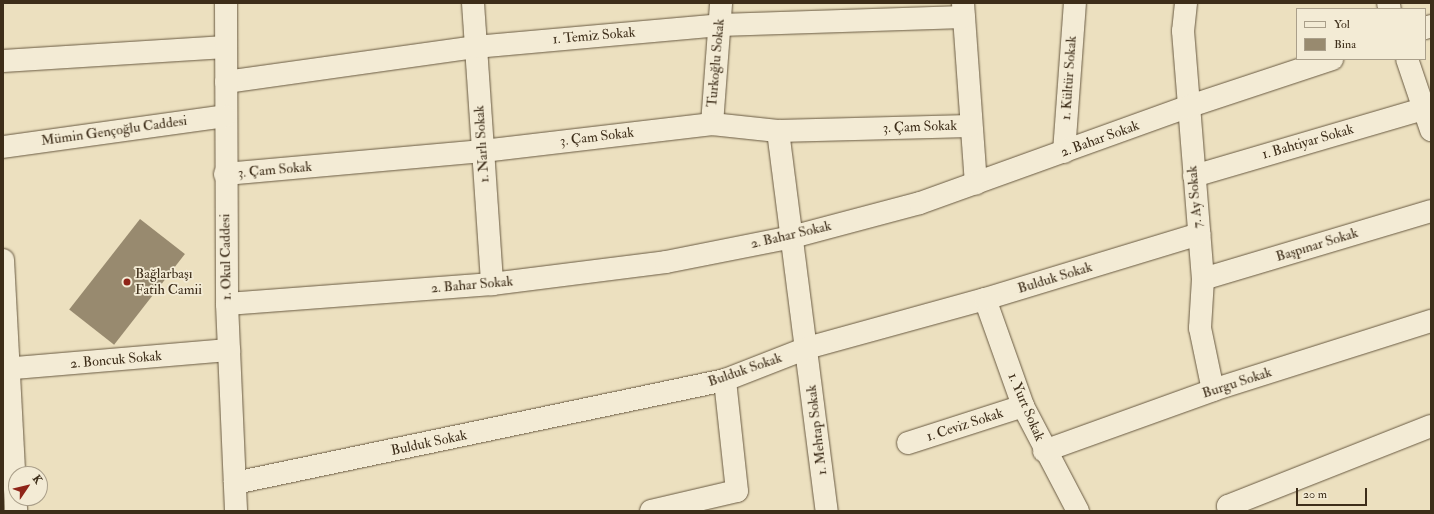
<!DOCTYPE html>
<meta charset="utf-8">
<style>
body{margin:0}
#map{position:relative;width:1434px;height:514px;overflow:hidden;background:#ece0bf;font-family:"IM FELL Double Pica",serif}
div>[style]{position:absolute}
.building>*{inset:0;background:#988a6f;transform-origin:0 0}
.roads{filter:drop-shadow(0 0 1px #695a42) drop-shadow(0 0 1px #695a42)}
.street>*{height:22px;margin:-11px;padding:0 11px;transform-origin:11px;border-radius:11px;background:#f3ebd5}
.secondary>*{height:22px;margin:-11px;padding:0 11px;transform-origin:11px;border-radius:11px;background:#f3ebd5}
.dots>*{width:11px;height:11px;translate:-50% -50%;box-sizing:border-box;border:2px solid #f3ebd5;border-radius:50%}
span{translate:-50% -50%;white-space:nowrap;text-align:center;line-height:1.15;-webkit-text-stroke:3.5px #f3ebd5;paint-order:stroke}
.street-label{font-size:14px;color:#3d2d19}
.poi-label{font-size:14px;color:#3d2d19}
.left{translate:0 -50%;text-align:left}
.frame{position:absolute;inset:0;border:4px solid #3d2d19;pointer-events:none}
.legend{position:absolute;left:1296px;top:8px;width:130px;height:52px;box-sizing:border-box;background:#f3ebd5;border:1px solid #aa9f8a;margin:0;padding:5px 7px;list-style:none;font-size:12px;color:#3d2d19}
.legend li{display:flex;align-items:center;gap:8px;height:20px}
.legend b{width:20px;border:1px solid #aa9f8a}
.north{position:absolute;left:8px;top:466px;width:40px;height:40px;box-sizing:border-box;background:#f3ebd5;border:1px solid #aa9f8a;border-radius:50%;rotate:55deg;font-size:11px;font-weight:700;line-height:16px;text-align:center;color:#3d2d19}
.north::after{content:'';display:block;margin:auto;width:14px;height:18px;background:#8f2418;clip-path:polygon(50% 0,100% 100%,50% 72%,0 100%)}
.scale{position:absolute;left:1296px;top:488px;width:71px;height:18px;box-sizing:border-box;border:2px solid #3d2d19;border-top:0;padding-left:5px;font-size:12px;line-height:14px;white-space:nowrap;color:#3d2d19;-webkit-text-stroke:3px #f3ebd5;paint-order:stroke}
</style>
<div id="map">
<div class="building">
<i style="left:140px;top:219px;width:57px;height:115px;rotate:38deg"></i>
</div>
<div class="roads">
<div class="street">
<i style="left:473px;top:3px;width:282px;rotate:86.1deg"></i>
<i style="left:963px;top:3px;width:181px;rotate:85.9deg"></i>
<i style="left:1186px;top:3px;width:28px;rotate:96deg"></i>
<i style="left:1183px;top:31px;width:249px;rotate:85.4deg"></i>
<i style="left:1203px;top:279px;width:49px;rotate:93.5deg"></i>
<i style="left:1200px;top:328px;width:63px;rotate:78.2deg"></i>
<i style="left:1388px;top:3px;width:6px;rotate:72deg"></i>
<i style="left:1425px;top:28px;width:6px;rotate:-18deg"></i>
<i style="left:1407px;top:59px;width:75px;rotate:71.3deg"></i>
<i style="left:3px;top:61px;width:223px;rotate:-3.6deg"></i>
<i style="left:226px;top:82px;width:251px;rotate:-8deg"></i>
<i style="left:475px;top:47px;width:246px;rotate:-5.1deg"></i>
<i style="left:720px;top:25px;width:244px;rotate:-1.9deg"></i>
<i style="left:712px;top:124px;width:121px;rotate:-85.7deg"></i>
<i style="left:778px;top:131px;width:383px;rotate:82.7deg"></i>
<i style="left:1064px;top:152px;width:149px;rotate:-85.8deg"></i>
<i style="left:225px;top:174px;width:259px;rotate:-5.1deg"></i>
<i style="left:483px;top:151px;width:231px;rotate:-6.7deg"></i>
<i style="left:712px;top:124px;width:66px;rotate:6.1deg"></i>
<i style="left:778px;top:131px;width:192px;rotate:-1.5deg"></i>
<i style="left:1194px;top:176px;width:239px;rotate:-16.3deg"></i>
<i style="left:3px;top:260px;width:251px;rotate:87deg"></i>
<i style="left:1203px;top:279px;width:238px;rotate:-16.6deg"></i>
<i style="left:985px;top:299px;width:114px;rotate:70.4deg"></i>
<i style="left:1023px;top:406px;width:119px;rotate:62.4deg"></i>
<i style="left:227px;top:304px;width:266px;rotate:-4.3deg"></i>
<i style="left:492px;top:284px;width:175px;rotate:-7.2deg"></i>
<i style="left:666px;top:262px;width:128px;rotate:-11.2deg"></i>
<i style="left:792px;top:237px;width:132px;rotate:-14.9deg"></i>
<i style="left:920px;top:203px;width:284px;rotate:-19.8deg"></i>
<i style="left:1187px;top:107px;width:153px;rotate:-18.3deg"></i>
<i style="left:3px;top:369px;width:227px;rotate:-4.8deg"></i>
<i style="left:908px;top:443px;width:121px;rotate:-17.8deg"></i>
<i style="left:1044px;top:451px;width:180px;rotate:-19.8deg"></i>
<i style="left:1213px;top:390px;width:229px;rotate:-17.6deg"></i>
<i style="left:235px;top:483px;width:501px;rotate:-11.87deg"></i>
<i style="left:725px;top:380px;width:88px;rotate:-21.3deg"></i>
<i style="left:807px;top:348px;width:185px;rotate:-15.4deg"></i>
<i style="left:985px;top:299px;width:224px;rotate:-16.9deg"></i>
<i style="left:651px;top:511px;width:88px;rotate:-13.1deg"></i>
<i style="left:737px;top:491px;width:112px;rotate:-96.2deg"></i>
<i style="left:1229px;top:511px;width:5px;rotate:-101deg"></i>
<i style="left:1228px;top:506px;width:218px;rotate:-21.5deg"></i>
</div>
<div class="secondary">
<i style="left:226px;top:3px;width:301px;rotate:89.8deg"></i>
<i style="left:227px;top:304px;width:207px;rotate:87.5deg"></i>
<i style="left:3px;top:147px;width:224px;rotate:-7.9deg"></i>
</div>
</div>
<div class="dots">
<i style="left:127px;top:282px;background:#8f2418"></i>
</div>
<div class="street-label">
<span style="left:594px;top:36px;rotate:-5deg">1. Temiz Sokak</span>
<span style="left:716px;top:63px;rotate:-85deg">Turkoğlu Sokak</span>
<span style="left:1069px;top:78px;rotate:-86deg">1. Kültür Sokak</span>
<span style="left:920px;top:127px;rotate:-2deg">3. Çam Sokak</span>
<span style="left:114px;top:131px;rotate:-8deg">Mümin Gençoğlu Caddesi</span>
<span style="left:597px;top:137px;rotate:-7deg">3. Çam Sokak</span>
<span style="left:1100px;top:139px;rotate:-20deg">2. Bahar Sokak</span>
<span style="left:1308px;top:142px;rotate:-16deg">1. Bahtiyar Sokak</span>
<span style="left:482px;top:144px;rotate:-94deg">1. Narlı Sokak</span>
<span style="left:275px;top:170px;rotate:-5deg">3. Çam Sokak</span>
<span style="left:1195px;top:197px;rotate:-95deg">7. Ay Sokak</span>
<span style="left:791px;top:235px;rotate:-13deg">2. Bahar Sokak</span>
<span style="left:1317px;top:245px;rotate:-17deg">Başpınar Sokak</span>
<span style="left:226px;top:257px;rotate:-91deg">1. Okul Caddesi</span>
<span style="left:1055px;top:278px;rotate:-17deg">Bulduk Sokak</span>
<span style="left:472px;top:285px;rotate:-5deg">2. Bahar Sokak</span>
<span style="left:116px;top:360px;rotate:-5deg">2. Boncuk Sokak</span>
<span style="left:745px;top:370px;rotate:-19deg">Bulduk Sokak</span>
<span style="left:1237px;top:383px;rotate:-18deg">Burgu Sokak</span>
<span style="left:1026px;top:407px;rotate:67deg">1. Yurt Sokak</span>
<span style="left:965px;top:425px;rotate:-18deg">1. Ceviz Sokak</span>
<span style="left:817px;top:430px;rotate:-97deg">1. Mehtap Sokak</span>
<span style="left:429px;top:443px;rotate:-12deg">Bulduk Sokak</span>
</div>
<div class="poi-label">
<span class="left" style="left:135px;top:282px">Bağlarbaşı<br>Fatih Camii</span>
</div>
<div class="frame"></div>
<ul class="legend">
<li><b style="height:5px;background:#f3ebd5"></b>Yol</li>
<li><b style="height:11px;background:#988a6f"></b>Bina</li>
</ul>
<div class="north">K</div>
<div class="scale">20 m</div>
</div>
